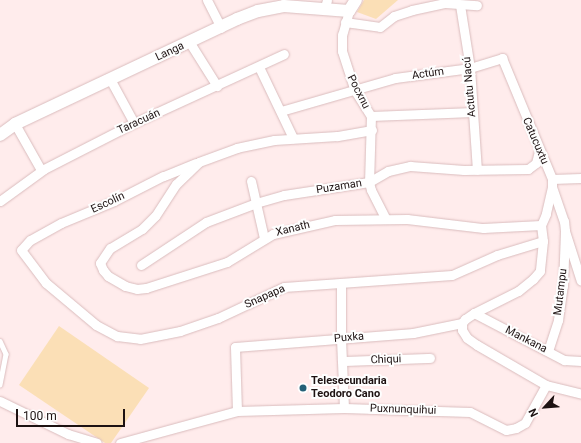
<!DOCTYPE html>
<meta charset="utf-8">
<style>
body{margin:0}
#map{position:relative;width:581px;height:443px;overflow:hidden;background:#ffecec;font-family:Roboto,sans-serif}
div>[style]{position:absolute}
.green>*{inset:0;background:#fbdfb6}
.roads{filter:drop-shadow(0 0 1px #dabcbd) drop-shadow(0 0 1px #dabcbd)}
.lane>*{height:4.5px;margin:-2.25px;padding:0 2.25px;transform-origin:2.25px;border-radius:2.25px;background:#fff}
.street>*{height:9px;margin:-4.5px;padding:0 4.5px;transform-origin:4.5px;border-radius:4.5px;background:#fff}
.secondary>*{height:12px;margin:-6px;padding:0 6px;transform-origin:6px;border-radius:6px;background:#fff}
.dots>*{width:11px;height:11px;translate:-50% -50%;box-sizing:border-box;border:2px solid #fefefe;border-radius:50%}
span{translate:-50% -50%;white-space:nowrap;text-align:center;line-height:1.15;-webkit-text-stroke:4px #fefefe;paint-order:stroke}
.street-label{font-size:11px;color:#1d1212}
.poi-label{font-size:11px;color:#1d1212;font-weight:700}
.left{translate:0 -50%;text-align:left}
.north{position:absolute;left:525px;top:387px;width:40px;height:40px;-webkit-text-stroke:3px #fefefe;paint-order:stroke;rotate:244deg;font-size:11px;font-weight:700;line-height:16px;text-align:center;color:#1d1212}
.north::after{content:'';display:block;margin:auto;width:14px;height:18px;background:#1d1212;clip-path:polygon(50% 0,100% 100%,50% 72%,0 100%)}
.scale{position:absolute;left:16px;top:409px;width:109px;height:18px;box-sizing:border-box;border:2px solid #1d1212;border-top:0;padding-left:5px;font-size:12px;line-height:14px;white-space:nowrap;color:#1d1212;-webkit-text-stroke:3px #fefefe;paint-order:stroke}
</style>
<div id="map">
<div class="green">
<i style="clip-path:polygon(364px 0,398px 0,376px 19px,357px 12px)"></i>
<i style="clip-path:polygon(59px 326px,149px 388px,111px 443px,105px 443px,19px 385px)"></i>
</div>
<div class="roads">
<div class="lane">
<i style="left:0;top:341px;width:14px;rotate:65deg"></i>
<i style="left:6px;top:354px;width:31px;rotate:101deg"></i>
</div>
<div class="street">
<i style="left:207px;top:0;width:31px;rotate:63deg"></i>
<i style="left:460px;top:5px;width:64px;rotate:81deg"></i>
<i style="left:470px;top:68px;width:102px;rotate:86.1deg"></i>
<i style="left:324px;top:10px;width:10px;rotate:-73deg"></i>
<i style="left:349px;top:11px;width:25px;rotate:106deg"></i>
<i style="left:342px;top:35px;width:16px;rotate:90deg"></i>
<i style="left:342px;top:51px;width:40px;rotate:72deg"></i>
<i style="left:354px;top:89px;width:32px;rotate:58deg"></i>
<i style="left:371px;top:116px;width:66px;rotate:91.7deg"></i>
<i style="left:369px;top:182px;width:8px;rotate:76deg"></i>
<i style="left:371px;top:190px;width:31px;rotate:63deg"></i>
<i style="left:345px;top:22px;width:35px;rotate:8deg"></i>
<i style="left:380px;top:27px;width:18px;rotate:-38deg"></i>
<i style="left:394px;top:16px;width:19px;rotate:-18deg"></i>
<i style="left:412px;top:10px;width:34px;rotate:-12deg"></i>
<i style="left:445px;top:3px;width:32px;rotate:4deg"></i>
<i style="left:190px;top:43px;width:51px;rotate:57.9deg"></i>
<i style="left:259px;top:67px;width:79px;rotate:64.4deg"></i>
<i style="left:110px;top:79px;width:50px;rotate:61.4deg"></i>
<i style="left:281px;top:111px;width:119px;rotate:-16.1deg"></i>
<i style="left:395px;top:78px;width:76px;rotate:-7.6deg"></i>
<i style="left:470px;top:68px;width:34px;rotate:-17deg"></i>
<i style="left:502px;top:58px;width:131px;rotate:67.5deg"></i>
<i style="left:552px;top:179px;width:8px;rotate:90deg"></i>
<i style="left:552px;top:187px;width:28px;rotate:103deg"></i>
<i style="left:546px;top:214px;width:12px;rotate:114deg"></i>
<i style="left:371px;top:116px;width:102px;rotate:-2.2deg"></i>
<i style="left:15px;top:124px;width:53px;rotate:60.5deg"></i>
<i style="left:372px;top:130px;width:36px;rotate:170deg"></i>
<i style="left:337px;top:136px;width:63px;rotate:176.4deg"></i>
<i style="left:274px;top:140px;width:38px;rotate:168deg"></i>
<i style="left:237px;top:148px;width:40px;rotate:159.8deg"></i>
<i style="left:199px;top:162px;width:32px;rotate:136deg"></i>
<i style="left:176px;top:184px;width:38px;rotate:123deg"></i>
<i style="left:155px;top:216px;width:18px;rotate:135deg"></i>
<i style="left:142px;top:229px;width:37px;rotate:149deg"></i>
<i style="left:110px;top:248px;width:18px;rotate:124deg"></i>
<i style="left:100px;top:263px;width:8px;rotate:67deg"></i>
<i style="left:103px;top:270px;width:8px;rotate:50deg"></i>
<i style="left:108px;top:276px;width:20px;rotate:30deg"></i>
<i style="left:125px;top:286px;width:12px;rotate:14deg"></i>
<i style="left:137px;top:289px;width:9px;rotate:-6deg"></i>
<i style="left:146px;top:288px;width:85px;rotate:-17.8deg"></i>
<i style="left:227px;top:262px;width:54px;rotate:-31.3deg"></i>
<i style="left:273px;top:234px;width:64px;rotate:-12.7deg"></i>
<i style="left:335px;top:220px;width:72px;rotate:-0.8deg"></i>
<i style="left:407px;top:219px;width:77px;rotate:6.8deg"></i>
<i style="left:483px;top:228px;width:58px;rotate:-3deg"></i>
<i style="left:541px;top:225px;width:16px;rotate:83deg"></i>
<i style="left:543px;top:241px;width:30px;rotate:96deg"></i>
<i style="left:540px;top:271px;width:11px;rotate:131deg"></i>
<i style="left:533px;top:279px;width:19px;rotate:141deg"></i>
<i style="left:518px;top:291px;width:49px;rotate:153.4deg"></i>
<i style="left:474px;top:313px;width:11px;rotate:146deg"></i>
<i style="left:465px;top:319px;width:5px;rotate:127deg"></i>
<i style="left:462px;top:323px;width:7px;rotate:90deg"></i>
<i style="left:462px;top:330px;width:9px;rotate:58deg"></i>
<i style="left:467px;top:338px;width:12px;rotate:35deg"></i>
<i style="left:477px;top:345px;width:80px;rotate:30.1deg"></i>
<i style="left:546px;top:385px;width:36px;rotate:14deg"></i>
<i style="left:196px;top:163px;width:35px;rotate:158deg"></i>
<i style="left:163px;top:176px;width:55px;rotate:153deg"></i>
<i style="left:114px;top:201px;width:57px;rotate:157.5deg"></i>
<i style="left:61px;top:223px;width:35px;rotate:151deg"></i>
<i style="left:30px;top:240px;width:13px;rotate:132deg"></i>
<i style="left:21px;top:250px;width:41px;rotate:52.9deg"></i>
<i style="left:46px;top:283px;width:65px;rotate:40deg"></i>
<i style="left:96px;top:325px;width:24px;rotate:28deg"></i>
<i style="left:117px;top:336px;width:23px;rotate:7deg"></i>
<i style="left:140px;top:339px;width:41px;rotate:-11.3deg"></i>
<i style="left:180px;top:331px;width:40px;rotate:-18.9deg"></i>
<i style="left:218px;top:318px;width:73px;rotate:-25.2deg"></i>
<i style="left:284px;top:287px;width:168px;rotate:-4.1deg"></i>
<i style="left:452px;top:275px;width:49px;rotate:-24deg"></i>
<i style="left:497px;top:255px;width:48px;rotate:-16.9deg"></i>
<i style="left:552px;top:179px;width:29px;rotate:-2deg"></i>
<i style="left:251px;top:181px;width:58px;rotate:77.2deg"></i>
<i style="left:552px;top:187px;width:36px;rotate:71deg"></i>
<i style="left:564px;top:221px;width:10px;rotate:84deg"></i>
<i style="left:565px;top:231px;width:52px;rotate:72.3deg"></i>
<i style="left:0;top:201px;width:54px;rotate:-36deg"></i>
<i style="left:44px;top:169px;width:101px;rotate:-27.1deg"></i>
<i style="left:134px;top:123px;width:165px;rotate:-24.7deg"></i>
<i style="left:141px;top:265px;width:78px;rotate:-33.5deg"></i>
<i style="left:206px;top:222px;width:53px;rotate:-20.8deg"></i>
<i style="left:256px;top:203px;width:29px;rotate:-16deg"></i>
<i style="left:284px;top:195px;width:86px;rotate:-8.7deg"></i>
<i style="left:369px;top:182px;width:22px;rotate:-30deg"></i>
<i style="left:388px;top:171px;width:23px;rotate:-13deg"></i>
<i style="left:410px;top:166px;width:54px;rotate:4.2deg"></i>
<i style="left:464px;top:170px;width:64px;rotate:-0.9deg"></i>
<i style="left:528px;top:169px;width:10px;rotate:-37deg"></i>
<i style="left:536px;top:163px;width:12px;rotate:-76deg"></i>
<i style="left:341px;top:283px;width:56px;rotate:90deg"></i>
<i style="left:341px;top:339px;width:69px;rotate:87.5deg"></i>
<i style="left:474px;top:313px;width:102px;rotate:27.6deg"></i>
<i style="left:564px;top:360px;width:17px;rotate:3deg"></i>
<i style="left:548px;top:351px;width:33px;rotate:-72deg"></i>
<i style="left:558px;top:320px;width:34px;rotate:-82deg"></i>
<i style="left:563px;top:286px;width:55px;rotate:-87.9deg"></i>
<i style="left:342px;top:361px;width:88px;rotate:-2deg"></i>
<i style="left:0;top:401px;width:76px;rotate:25.9deg"></i>
<i style="left:68px;top:434px;width:30px;rotate:17deg"></i>
<i style="left:237px;top:411px;width:64px;rotate:-91.8deg"></i>
<i style="left:235px;top:347px;width:179px;rotate:-4.5deg"></i>
<i style="left:413px;top:333px;width:50px;rotate:-11.5deg"></i>
<i style="left:120px;top:443px;width:121px;rotate:-15.3deg"></i>
<i style="left:237px;top:411px;width:107px;rotate:-1.6deg"></i>
<i style="left:344px;top:408px;width:126px;rotate:1.8deg"></i>
<i style="left:470px;top:412px;width:40px;rotate:26.6deg"></i>
<i style="left:506px;top:430px;width:10px;rotate:-11deg"></i>
<i style="left:516px;top:428px;width:10px;rotate:-29deg"></i>
<i style="left:525px;top:423px;width:43px;rotate:-61.1deg"></i>
</div>
<div class="secondary">
<i style="left:0;top:135px;width:19px;rotate:-36deg"></i>
<i style="left:15px;top:124px;width:246px;rotate:-25.3deg"></i>
<i style="left:237px;top:19px;width:22px;rotate:-21deg"></i>
<i style="left:258px;top:11px;width:26px;rotate:-11deg"></i>
<i style="left:284px;top:6px;width:65px;rotate:4.4deg"></i>
<i style="left:349px;top:11px;width:13px;rotate:-58deg"></i>
</div>
</div>
<div class="dots">
<i style="left:303px;top:388px;background:#246077"></i>
</div>
<div class="street-label">
<span style="left:170px;top:52px;rotate:-25deg">Langa</span>
<span style="left:428px;top:74px;rotate:-8deg">Actúm</span>
<span style="left:470px;top:87px;rotate:-95deg">Actutu Nacú</span>
<span style="left:358px;top:92px;rotate:63deg">Pocxnu</span>
<span style="left:139px;top:122px;rotate:-25deg">Taracuán</span>
<span style="left:535px;top:141px;rotate:67deg">Catucuxtu</span>
<span style="left:339px;top:187px;rotate:-9deg">Puzaman</span>
<span style="left:108px;top:203px;rotate:-25deg">Escolín</span>
<span style="left:293px;top:229px;rotate:-14deg">Xanath</span>
<span style="left:561px;top:292px;rotate:-83deg">Mutampu</span>
<span style="left:265px;top:297px;rotate:-24deg">Snapapa</span>
<span style="left:349px;top:338px;rotate:-5deg">Puxka</span>
<span style="left:526px;top:340px;rotate:27deg">Mankana</span>
<span style="left:386px;top:360px;rotate:-2deg">Chiqui</span>
<span style="left:403px;top:410px;rotate:2deg">Puxnunquihui</span>
</div>
<div class="poi-label">
<span class="left" style="left:311px;top:388px">Telesecundaria<br>Teodoro Cano</span>
</div>
<div class="north">N</div>
<div class="scale">100 m</div>
</div>
